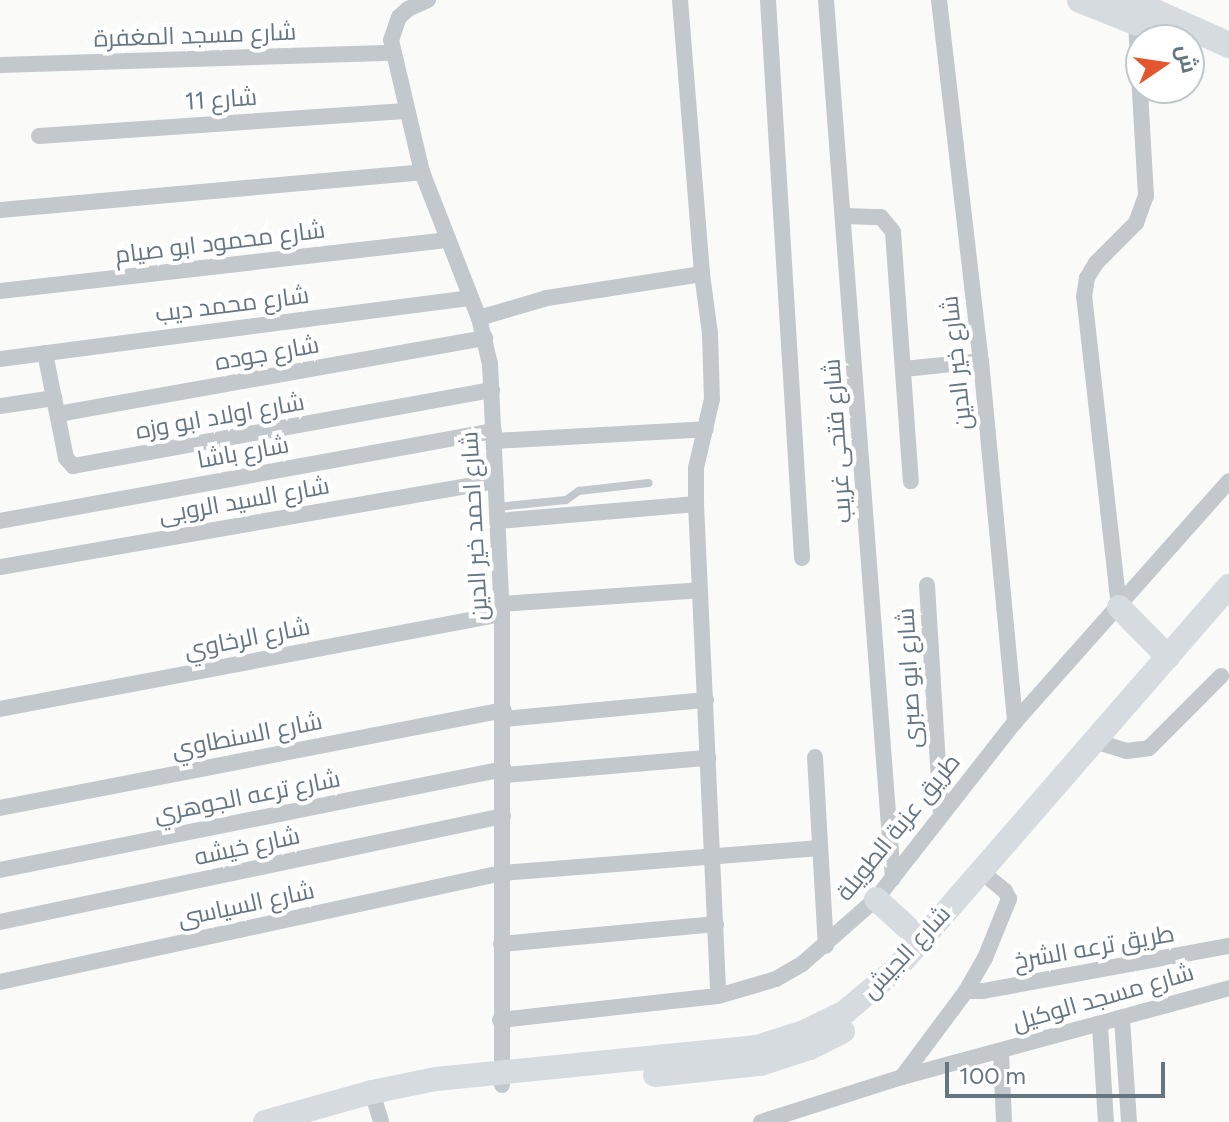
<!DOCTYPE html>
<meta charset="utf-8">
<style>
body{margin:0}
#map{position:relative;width:1229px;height:1122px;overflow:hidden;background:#fafaf8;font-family:Figtree,Cairo,sans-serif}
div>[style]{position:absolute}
.lane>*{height:8px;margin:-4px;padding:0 4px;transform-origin:4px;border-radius:4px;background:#c3c8cc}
.street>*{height:16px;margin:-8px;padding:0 8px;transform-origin:8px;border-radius:8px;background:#c3c8cc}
.secondary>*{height:24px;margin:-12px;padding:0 12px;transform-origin:12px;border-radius:12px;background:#d6dbdf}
.primary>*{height:26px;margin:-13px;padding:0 13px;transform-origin:13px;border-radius:13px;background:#d6dbdf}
span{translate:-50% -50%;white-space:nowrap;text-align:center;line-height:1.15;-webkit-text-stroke:8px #fff;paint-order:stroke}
.street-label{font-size:24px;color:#657683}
.north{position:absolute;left:1125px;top:24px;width:80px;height:80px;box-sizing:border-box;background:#fff;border:2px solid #c1c8cd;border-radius:50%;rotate:77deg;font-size:22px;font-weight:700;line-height:32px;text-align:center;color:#657683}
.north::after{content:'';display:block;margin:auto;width:28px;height:36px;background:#e4572e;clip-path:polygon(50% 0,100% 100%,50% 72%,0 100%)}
.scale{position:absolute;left:945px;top:1062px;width:220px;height:36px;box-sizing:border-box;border:4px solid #657683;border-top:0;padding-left:10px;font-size:24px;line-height:28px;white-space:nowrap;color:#657683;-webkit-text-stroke:6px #fff;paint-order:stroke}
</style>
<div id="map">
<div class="lane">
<i style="left:497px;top:507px;width:69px;rotate:-5.8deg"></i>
<i style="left:566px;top:500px;width:16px;rotate:-35deg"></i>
<i style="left:579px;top:491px;width:70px;rotate:-6.5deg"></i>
</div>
<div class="street">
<i style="left:428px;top:0;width:22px;rotate:156deg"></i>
<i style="left:408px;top:9px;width:12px;rotate:138deg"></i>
<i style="left:399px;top:17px;width:24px;rotate:109deg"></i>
<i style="left:391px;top:40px;width:136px;rotate:76.8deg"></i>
<i style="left:422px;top:172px;width:157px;rotate:68.7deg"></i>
<i style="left:479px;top:318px;width:47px;rotate:76.6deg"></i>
<i style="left:490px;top:364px;width:250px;rotate:87.3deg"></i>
<i style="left:502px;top:614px;width:471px;rotate:90deg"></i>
<i style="left:680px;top:0;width:275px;rotate:85.4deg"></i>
<i style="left:702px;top:274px;width:60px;rotate:82.3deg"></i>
<i style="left:710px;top:333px;width:66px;rotate:88.3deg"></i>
<i style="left:712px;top:399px;width:71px;rotate:103.1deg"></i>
<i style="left:696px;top:468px;width:36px;rotate:90deg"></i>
<i style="left:696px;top:504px;width:492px;rotate:87.4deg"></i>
<i style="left:768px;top:0;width:559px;rotate:86.51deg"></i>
<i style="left:826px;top:0;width:881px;rotate:85.64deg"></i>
<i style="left:939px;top:0;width:363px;rotate:83.4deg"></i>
<i style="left:981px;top:361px;width:363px;rotate:84.6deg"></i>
<i style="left:0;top:65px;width:392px;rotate:-1.8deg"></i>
<i style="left:39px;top:136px;width:367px;rotate:-3.9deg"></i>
<i style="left:0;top:210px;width:424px;rotate:-5.1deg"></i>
<i style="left:845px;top:216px;width:36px;rotate:2deg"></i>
<i style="left:881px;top:217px;width:19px;rotate:51deg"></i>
<i style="left:893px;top:232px;width:250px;rotate:85.9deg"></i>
<i style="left:0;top:291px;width:449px;rotate:-6.5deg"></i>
<i style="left:479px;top:318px;width:71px;rotate:-16.4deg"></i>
<i style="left:547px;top:298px;width:157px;rotate:-8.8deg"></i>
<i style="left:45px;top:353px;width:107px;rotate:78.7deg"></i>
<i style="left:66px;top:458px;width:11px;rotate:49deg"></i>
<i style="left:73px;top:466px;width:426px;rotate:-10.3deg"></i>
<i style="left:0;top:359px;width:475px;rotate:-7.4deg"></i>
<i style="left:904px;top:369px;width:77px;rotate:-5.9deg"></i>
<i style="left:0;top:406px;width:55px;rotate:-8.4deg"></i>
<i style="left:58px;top:414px;width:434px;rotate:-10.1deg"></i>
<i style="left:494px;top:441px;width:212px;rotate:-3.2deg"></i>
<i style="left:0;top:521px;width:502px;rotate:-10.33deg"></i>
<i style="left:498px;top:521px;width:199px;rotate:-4.9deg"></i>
<i style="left:0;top:567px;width:503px;rotate:-9.84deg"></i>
<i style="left:927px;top:585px;width:231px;rotate:86.5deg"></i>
<i style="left:502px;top:604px;width:198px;rotate:-4deg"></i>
<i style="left:1119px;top:607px;width:312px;rotate:-96.4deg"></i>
<i style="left:1084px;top:297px;width:19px;rotate:-81deg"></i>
<i style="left:1087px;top:278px;width:17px;rotate:-59deg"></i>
<i style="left:1096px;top:263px;width:57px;rotate:-45deg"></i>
<i style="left:1136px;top:223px;width:29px;rotate:-70deg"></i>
<i style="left:1146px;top:196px;width:174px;rotate:-93.3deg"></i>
<i style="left:0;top:709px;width:511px;rotate:-10.72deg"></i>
<i style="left:504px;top:719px;width:203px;rotate:-5.4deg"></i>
<i style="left:1094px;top:741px;width:34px;rotate:17deg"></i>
<i style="left:1126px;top:751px;width:23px;rotate:-7deg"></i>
<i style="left:1149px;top:748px;width:102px;rotate:-45deg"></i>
<i style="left:815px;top:757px;width:189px;rotate:86.7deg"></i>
<i style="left:504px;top:775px;width:205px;rotate:-4.8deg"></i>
<i style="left:0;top:808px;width:513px;rotate:-11deg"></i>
<i style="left:0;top:870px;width:514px;rotate:-11.33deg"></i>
<i style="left:0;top:922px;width:514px;rotate:-11.9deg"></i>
<i style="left:501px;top:944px;width:216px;rotate:-5.3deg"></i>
<i style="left:0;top:982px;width:514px;rotate:-12.25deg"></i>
<i style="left:502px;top:873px;width:319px;rotate:-4.5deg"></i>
<i style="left:966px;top:991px;width:17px"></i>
<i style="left:983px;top:991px;width:250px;rotate:-10.4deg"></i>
<i style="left:1122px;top:1019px;width:103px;rotate:86.1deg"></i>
<i style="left:500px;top:1020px;width:219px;rotate:-6.3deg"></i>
<i style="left:718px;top:996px;width:60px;rotate:-16.3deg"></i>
<i style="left:776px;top:979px;width:30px;rotate:-30deg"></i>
<i style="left:802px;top:964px;width:98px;rotate:-41.3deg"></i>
<i style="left:876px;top:899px;width:225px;rotate:-51.9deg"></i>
<i style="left:1015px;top:722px;width:322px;rotate:-48.4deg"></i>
<i style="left:1100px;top:1025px;width:97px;rotate:86.5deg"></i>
<i style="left:1001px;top:1052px;width:70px;rotate:87.5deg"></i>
<i style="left:902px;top:1077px;width:107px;rotate:-53.3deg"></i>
<i style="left:966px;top:991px;width:38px;rotate:-60deg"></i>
<i style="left:985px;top:958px;width:64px;rotate:-67.9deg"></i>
<i style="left:1009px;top:899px;width:9px;rotate:-117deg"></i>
<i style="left:1005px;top:891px;width:21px;rotate:-141deg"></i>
<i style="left:372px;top:1092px;width:31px;rotate:73deg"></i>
<i style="left:761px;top:1122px;width:148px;rotate:-17.7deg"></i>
<i style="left:902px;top:1077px;width:339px;rotate:-15.2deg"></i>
</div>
<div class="secondary">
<i style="left:1119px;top:607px;width:70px;rotate:45.6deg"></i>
<i style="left:876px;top:899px;width:61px;rotate:42.3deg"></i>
<i style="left:655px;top:1075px;width:106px;rotate:-6deg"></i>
<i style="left:760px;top:1064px;width:52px;rotate:-17.7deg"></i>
<i style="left:810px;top:1048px;width:37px;rotate:-27deg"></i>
<i style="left:265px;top:1122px;width:111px;rotate:-15.7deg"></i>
<i style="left:372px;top:1092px;width:65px;rotate:-11.5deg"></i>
<i style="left:436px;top:1079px;width:323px;rotate:-5.7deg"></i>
<i style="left:757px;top:1047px;width:49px;rotate:-17.7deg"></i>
<i style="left:804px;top:1032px;width:46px;rotate:-26deg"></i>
<i style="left:845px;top:1012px;width:67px;rotate:-40.1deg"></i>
<i style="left:896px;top:969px;width:508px;rotate:-48.99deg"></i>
</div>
<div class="primary">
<i style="left:1080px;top:0;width:73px;rotate:21.7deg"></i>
<i style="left:1128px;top:0;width:111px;rotate:24deg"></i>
</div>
<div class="street-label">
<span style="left:195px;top:35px;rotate:-2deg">شارع مسجد المغفرة</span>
<span style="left:221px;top:99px;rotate:-4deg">شارع 11</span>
<span style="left:220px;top:242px;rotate:-7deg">شارع محمود ابو صيام</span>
<span style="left:232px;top:304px;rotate:-7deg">شارع محمد ديب</span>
<span style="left:267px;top:353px;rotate:-10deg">شارع جوده</span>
<span style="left:956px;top:363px;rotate:-96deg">شارع خير الدين</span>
<span style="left:220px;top:416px;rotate:-10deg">شارع اولاد ابو وزه</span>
<span style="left:837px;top:441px;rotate:-94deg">شارع فتحى غريب</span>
<span style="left:243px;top:452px;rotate:-10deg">شارع باشا</span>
<span style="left:244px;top:500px;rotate:-10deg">شارع السيد الروبى</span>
<span style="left:474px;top:526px;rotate:-93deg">شارع احمد خير الدين</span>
<span style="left:247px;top:638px;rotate:-11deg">شارع الرخاوي</span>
<span style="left:909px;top:678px;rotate:-93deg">شارع ابو صبرى</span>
<span style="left:247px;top:735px;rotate:-11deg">شارع السنطاوي</span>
<span style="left:247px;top:796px;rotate:-11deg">شارع ترعه الجوهري</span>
<span style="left:898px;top:827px;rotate:-51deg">طريق عزبة الطويلة</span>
<span style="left:247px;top:846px;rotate:-12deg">شارع خيشه</span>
<span style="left:246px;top:904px;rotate:-12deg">شارع السياسى</span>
<span style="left:1094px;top:947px;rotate:-10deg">طريق ترعه الشرخ</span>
<span style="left:906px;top:952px;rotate:-47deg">شارع الجيش</span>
<span style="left:1103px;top:997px;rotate:-16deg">شارع مسجد الوكيل</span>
</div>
<div class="north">ش</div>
<div class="scale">100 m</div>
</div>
